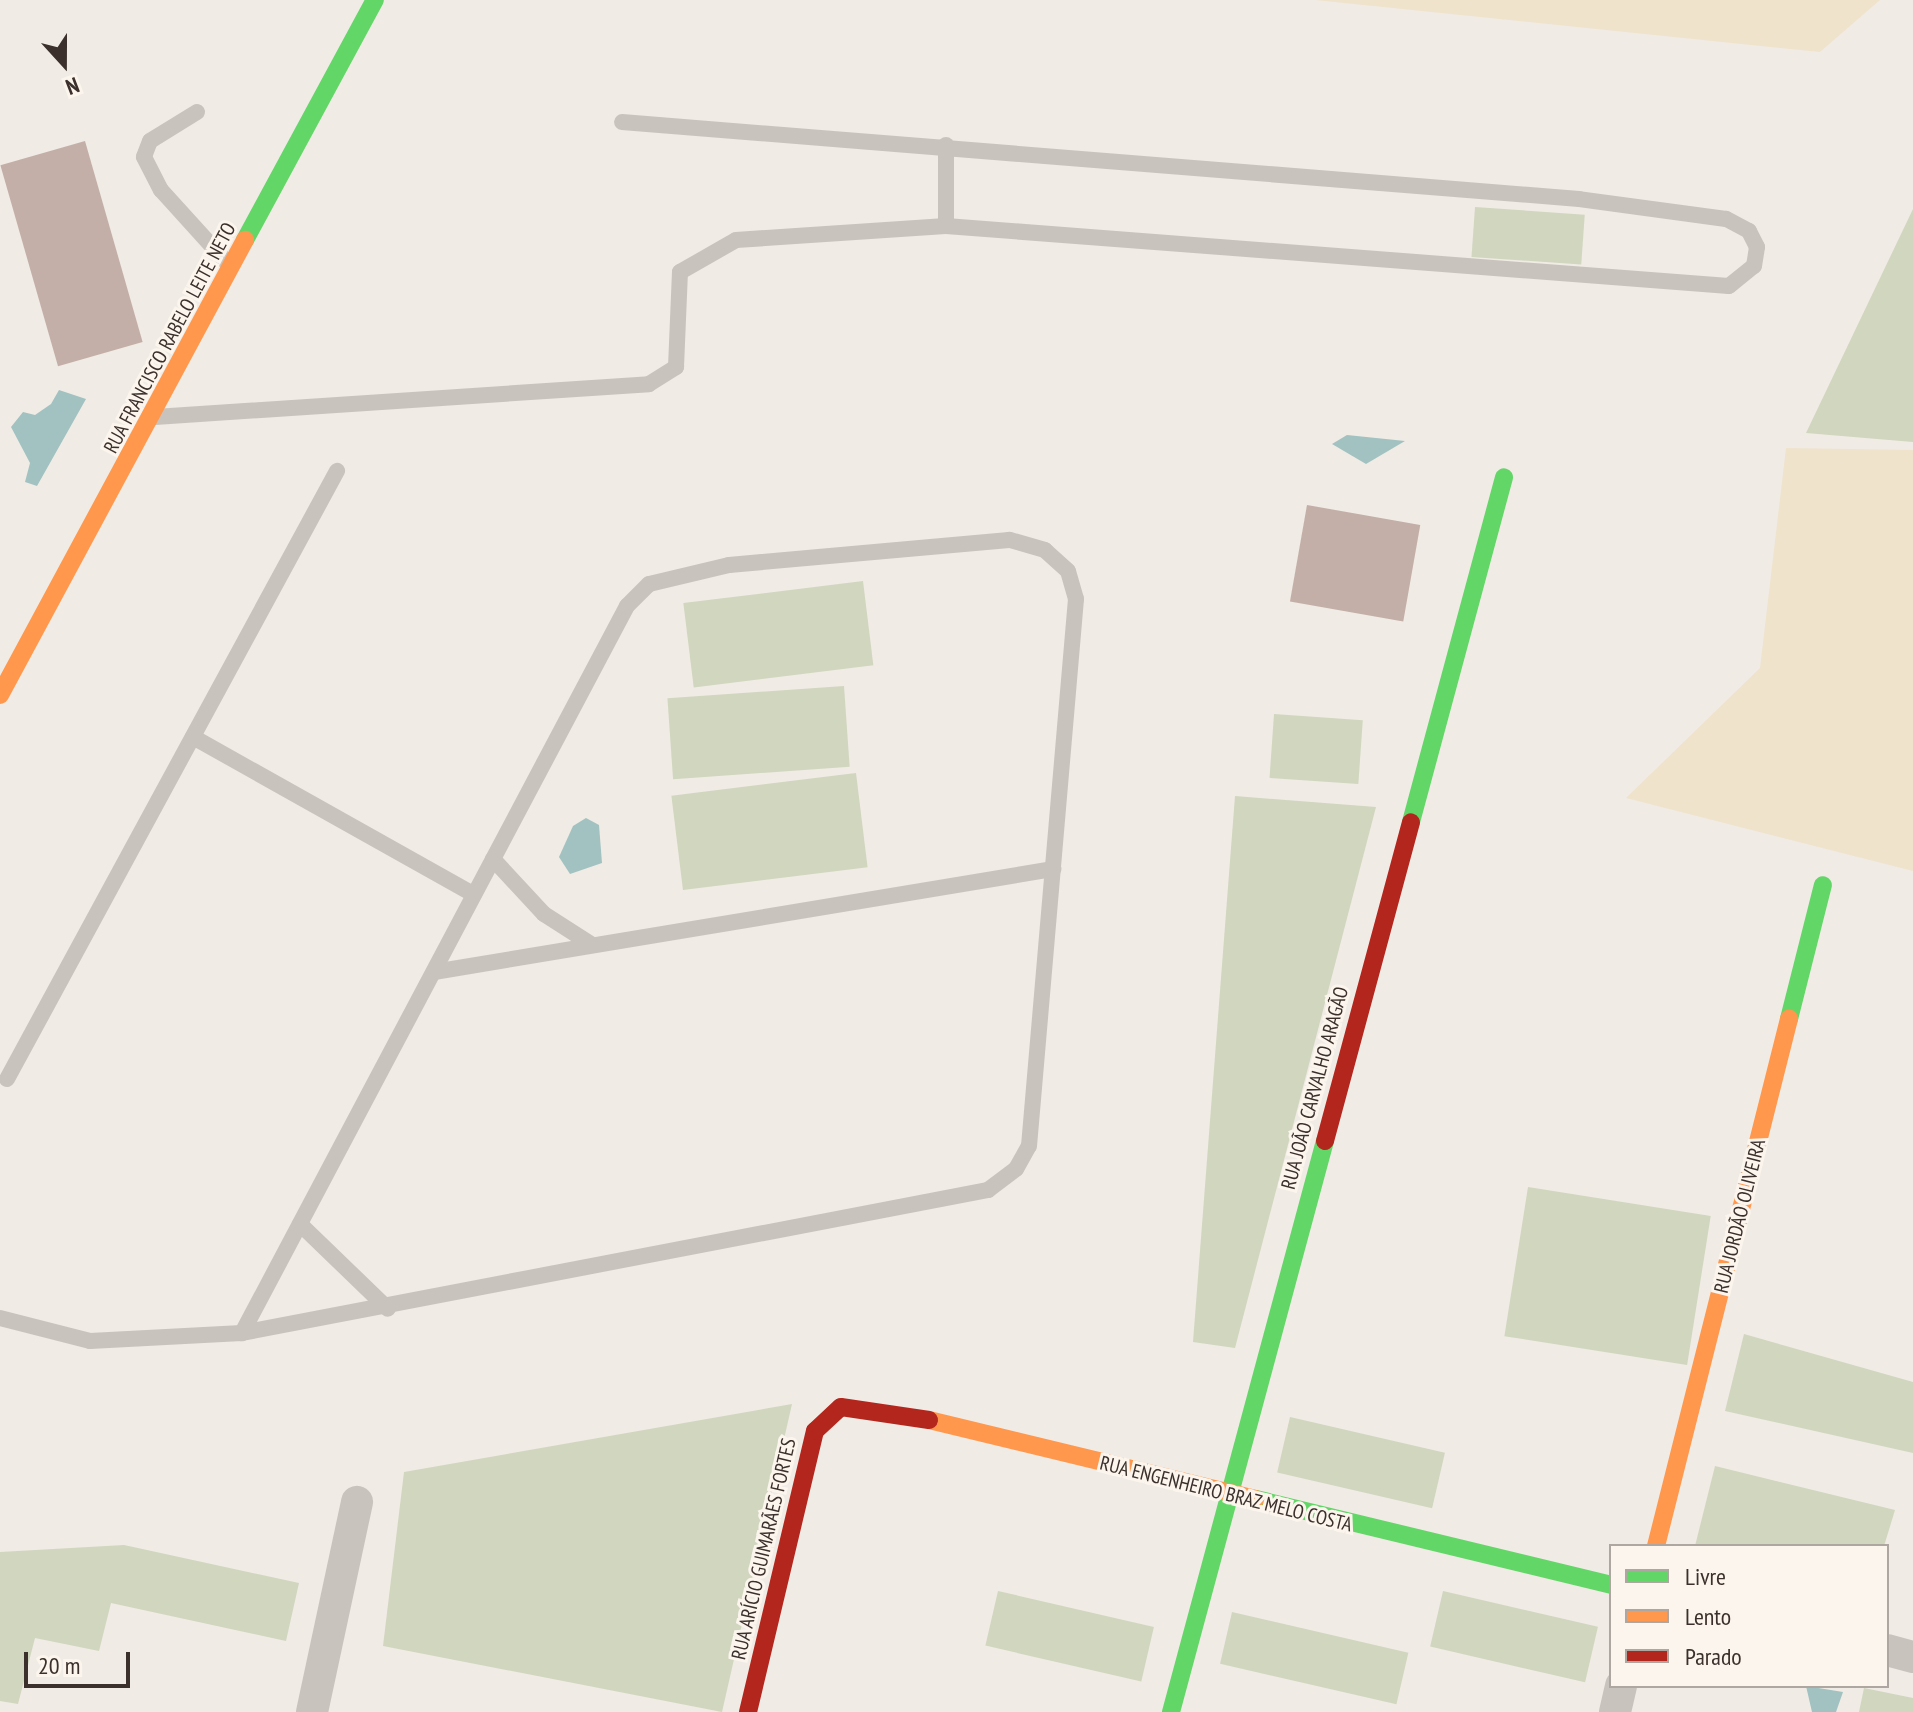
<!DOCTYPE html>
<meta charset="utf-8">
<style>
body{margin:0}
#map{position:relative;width:1913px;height:1712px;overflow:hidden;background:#f0ebe5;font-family:"PT Sans Narrow",sans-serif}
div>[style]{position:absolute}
.green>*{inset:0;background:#d1d6bf;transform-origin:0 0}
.sand>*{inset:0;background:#efe3cc}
.water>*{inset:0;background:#a1c2c1}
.building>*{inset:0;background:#c3afa7;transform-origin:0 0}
.lane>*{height:16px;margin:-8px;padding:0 8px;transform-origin:8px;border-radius:8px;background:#c9c3be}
.street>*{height:32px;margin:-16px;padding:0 16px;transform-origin:16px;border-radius:16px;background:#c9c3be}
.fast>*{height:18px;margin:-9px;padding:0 9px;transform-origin:9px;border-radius:9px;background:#63d668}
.slow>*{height:18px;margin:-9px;padding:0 9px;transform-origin:9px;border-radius:9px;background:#ff974d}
.jam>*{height:18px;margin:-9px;padding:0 9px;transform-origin:9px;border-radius:9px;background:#b3261e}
span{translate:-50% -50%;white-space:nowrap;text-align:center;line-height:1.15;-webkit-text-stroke:6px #fbf5ee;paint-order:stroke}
.street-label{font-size:20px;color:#3b302b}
.legend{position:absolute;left:1609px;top:1544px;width:280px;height:144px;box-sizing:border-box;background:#fbf5ee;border:2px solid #aea6a0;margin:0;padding:10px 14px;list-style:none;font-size:24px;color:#3b302b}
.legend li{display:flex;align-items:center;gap:16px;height:40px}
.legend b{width:40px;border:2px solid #aea6a0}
.north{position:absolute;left:24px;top:24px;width:80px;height:80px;-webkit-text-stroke:6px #fbf5ee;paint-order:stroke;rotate:159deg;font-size:22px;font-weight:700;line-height:32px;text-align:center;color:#3b302b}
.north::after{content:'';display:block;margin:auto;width:28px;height:36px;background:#3b302b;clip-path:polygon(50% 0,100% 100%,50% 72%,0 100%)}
.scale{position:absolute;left:24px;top:1652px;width:106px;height:36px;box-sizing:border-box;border:4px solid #3b302b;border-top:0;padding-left:10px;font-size:24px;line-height:28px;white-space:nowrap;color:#3b302b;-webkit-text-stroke:6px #fbf5ee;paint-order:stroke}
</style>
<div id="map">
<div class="green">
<i style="left:1475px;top:207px;width:110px;height:50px;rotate:4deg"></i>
<i style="clip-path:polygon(1913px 209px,1913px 442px,1806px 433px)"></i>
<i style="left:863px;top:581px;width:85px;height:181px;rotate:83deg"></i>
<i style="left:844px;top:686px;width:81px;height:177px;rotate:86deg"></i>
<i style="left:1274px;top:714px;width:89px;height:64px;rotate:4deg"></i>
<i style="left:856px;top:773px;width:95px;height:186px;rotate:83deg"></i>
<i style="clip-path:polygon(1235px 796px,1376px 807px,1235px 1348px,1193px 1342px)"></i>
<i style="left:1528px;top:1187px;width:185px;height:151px;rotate:9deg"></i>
<i style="clip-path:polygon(1744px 1334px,1913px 1382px,1913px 1453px,1725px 1411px)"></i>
<i style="clip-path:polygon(792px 1404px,722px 1712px,383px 1646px,404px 1472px)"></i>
<i style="left:1290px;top:1417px;width:159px;height:57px;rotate:13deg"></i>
<i style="clip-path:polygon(1715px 1466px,1895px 1510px,1884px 1546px,1695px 1546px)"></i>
<i style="clip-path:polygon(124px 1545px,299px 1583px,286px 1641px,111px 1603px,99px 1651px,35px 1638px,18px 1704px,0 1701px,0 1552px)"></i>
<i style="left:998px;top:1591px;width:160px;height:56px;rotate:13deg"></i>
<i style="left:1443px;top:1591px;width:159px;height:57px;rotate:13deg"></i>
<i style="left:1232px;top:1612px;width:181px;height:53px;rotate:13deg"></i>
<i style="clip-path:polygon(1864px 1688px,1913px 1698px,1913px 1712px,1859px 1712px)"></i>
</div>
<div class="sand">
<i style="clip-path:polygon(1315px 0,1880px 0,1820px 52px)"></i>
<i style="clip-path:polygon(1786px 448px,1913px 450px,1913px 871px,1626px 798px,1760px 668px)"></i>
</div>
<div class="water">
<i style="clip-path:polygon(59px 390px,86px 399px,37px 486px,25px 482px,30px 463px,11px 427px,23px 412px,35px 415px,51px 404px)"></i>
<i style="clip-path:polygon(1347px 435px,1405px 441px,1366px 464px,1332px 444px)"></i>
<i style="clip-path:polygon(586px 818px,599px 825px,602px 863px,570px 874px,559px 857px,573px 826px)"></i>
<i style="clip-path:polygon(1806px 1686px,1843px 1692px,1836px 1712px,1812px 1712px)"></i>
</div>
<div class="building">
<i style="left:85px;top:141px;width:209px;height:88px;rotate:74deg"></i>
<i style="left:1307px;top:505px;width:115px;height:98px;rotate:10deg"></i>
</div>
<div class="lane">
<i style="left:197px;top:112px;width:55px;rotate:148.3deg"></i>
<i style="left:150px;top:141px;width:17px;rotate:111deg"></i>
<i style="left:144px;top:157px;width:37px;rotate:63deg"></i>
<i style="left:161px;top:190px;width:100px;rotate:47.8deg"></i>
<i style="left:946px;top:145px;width:81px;rotate:90deg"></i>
<i style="left:155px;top:417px;width:495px;rotate:-3.8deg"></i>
<i style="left:649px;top:384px;width:32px;rotate:-32deg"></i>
<i style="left:676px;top:367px;width:95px;rotate:-87.6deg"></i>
<i style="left:680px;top:272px;width:64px;rotate:-29.7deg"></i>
<i style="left:736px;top:240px;width:210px;rotate:-3.8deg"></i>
<i style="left:946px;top:226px;width:785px;rotate:4.38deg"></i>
<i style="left:1729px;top:286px;width:32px;rotate:-39deg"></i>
<i style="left:1754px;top:266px;width:19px;rotate:-81deg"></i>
<i style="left:1757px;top:247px;width:18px;rotate:-117deg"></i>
<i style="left:1749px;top:231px;width:26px;rotate:-152deg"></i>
<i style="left:1726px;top:219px;width:148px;rotate:-172.3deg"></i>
<i style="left:1579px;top:199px;width:960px;rotate:-175.4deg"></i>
<i style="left:193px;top:737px;width:322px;rotate:29.3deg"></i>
<i style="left:493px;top:859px;width:75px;rotate:47.2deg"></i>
<i style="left:544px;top:914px;width:56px;rotate:32.6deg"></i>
<i style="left:434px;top:972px;width:628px;rotate:-9.45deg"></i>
<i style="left:7px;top:1079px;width:692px;rotate:-61.51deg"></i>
<i style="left:300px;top:1224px;width:122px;rotate:44deg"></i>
<i style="left:0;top:1318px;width:93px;rotate:14.3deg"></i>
<i style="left:90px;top:1341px;width:152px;rotate:-3deg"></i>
<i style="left:242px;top:1333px;width:760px;rotate:-10.85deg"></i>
<i style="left:988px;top:1190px;width:35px;rotate:-37deg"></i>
<i style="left:1016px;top:1169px;width:26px;rotate:-61deg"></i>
<i style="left:1029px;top:1146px;width:549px;rotate:-85.09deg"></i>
<i style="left:1076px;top:599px;width:29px;rotate:-106deg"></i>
<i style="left:1068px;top:571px;width:31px;rotate:-138deg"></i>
<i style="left:1045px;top:550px;width:37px;rotate:-164deg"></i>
<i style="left:1009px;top:540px;width:281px;rotate:174.9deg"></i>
<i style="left:729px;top:565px;width:82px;rotate:166.6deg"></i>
<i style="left:649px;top:584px;width:31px;rotate:135deg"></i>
<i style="left:627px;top:606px;width:823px;rotate:117.9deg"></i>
</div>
<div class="street">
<i style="left:1887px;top:1650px;width:27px;rotate:15deg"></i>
<i style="left:312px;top:1712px;width:215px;rotate:-77.9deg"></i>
<i style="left:1615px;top:1712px;width:27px;rotate:-77deg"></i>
</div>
<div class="fast">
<i style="left:245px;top:240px;width:273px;rotate:-61.6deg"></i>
<i style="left:1411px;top:822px;width:357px;rotate:-74.9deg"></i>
<i style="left:1789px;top:1019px;width:138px;rotate:-75.8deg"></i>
<i style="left:1256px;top:1499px;width:365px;rotate:13.6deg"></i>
<i style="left:1171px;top:1712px;width:591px;rotate:-74.91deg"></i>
</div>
<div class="slow">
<i style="left:0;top:695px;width:517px;rotate:-61.7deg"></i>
<i style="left:929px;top:1420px;width:336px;rotate:13.6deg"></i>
<i style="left:1656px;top:1546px;width:544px;rotate:-75.84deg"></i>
</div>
<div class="jam">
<i style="left:1325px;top:1141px;width:330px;rotate:-74.9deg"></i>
<i style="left:748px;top:1712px;width:289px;rotate:-76.6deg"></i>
<i style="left:815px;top:1431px;width:35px;rotate:-43deg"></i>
<i style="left:841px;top:1407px;width:89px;rotate:8.4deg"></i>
</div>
<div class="street-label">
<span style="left:170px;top:338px;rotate:-62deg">RUA FRANCISCO RABELO LEITE NETO</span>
<span style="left:1315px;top:1088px;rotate:-75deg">RUA JOÃO CARVALHO ARAGÃO</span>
<span style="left:1740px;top:1216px;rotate:-76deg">RUA JORDÃO OLIVEIRA</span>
<span style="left:1226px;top:1494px;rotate:14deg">RUA ENGENHEIRO BRAZ MELO COSTA</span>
<span style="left:764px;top:1549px;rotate:-77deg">RUA ARÍCIO GUIMARÃES FORTES</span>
</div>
<ul class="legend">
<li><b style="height:10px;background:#63d668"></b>Livre</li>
<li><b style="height:10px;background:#ff974d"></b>Lento</li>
<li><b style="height:10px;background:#b3261e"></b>Parado</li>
</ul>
<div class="north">N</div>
<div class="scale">20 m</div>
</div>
